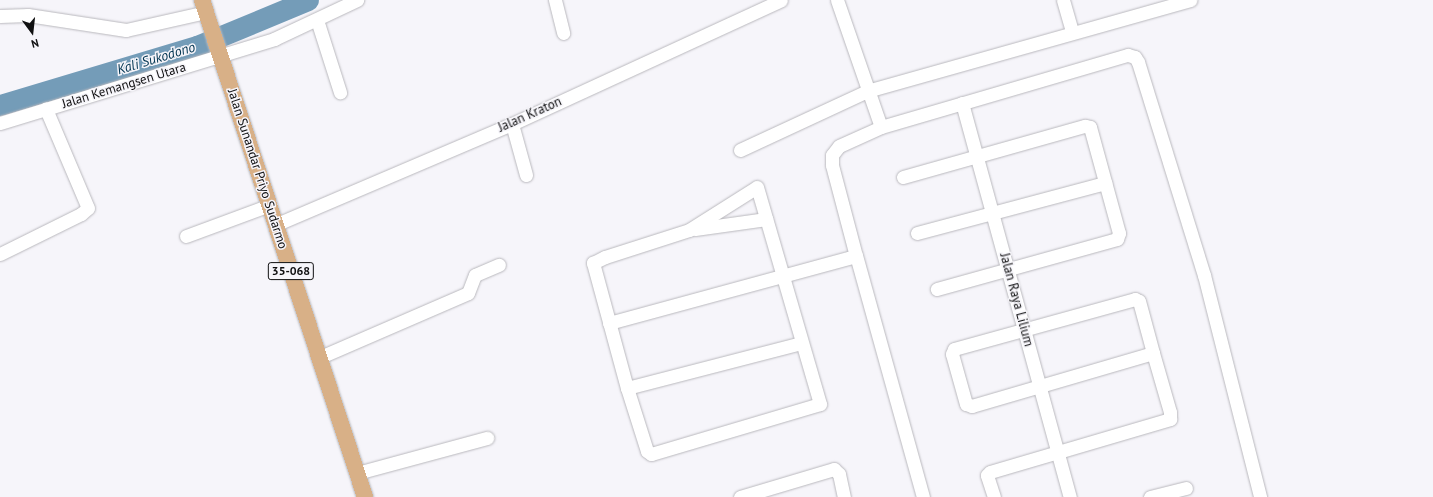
<!DOCTYPE html>
<style>
body{margin:0}
#map{position:relative;width:1433px;height:497px;overflow:hidden;background:#f6f5fa;font-family:"PT Sans",sans-serif}
div>[style]{position:absolute}
.river>*{height:21px;margin:-10.5px;padding:0 10.5px;transform-origin:10.5px;border-radius:10.5px;background:#749cb8}
.roads{filter:drop-shadow(0 0 1px #b9b8bd) drop-shadow(0 0 1px #b9b8bd)}
.minor>*{height:13px;margin:-6.5px;padding:0 6.5px;transform-origin:6.5px;border-radius:6.5px;background:#fff}
.major>*{height:16px;margin:-8px;padding:0 8px;transform-origin:8px;border-radius:8px;background:#d8b087}
span{translate:-50% -50%;white-space:nowrap;text-align:center;line-height:1.15;-webkit-text-stroke:3px #f6f5fa;paint-order:stroke}
.shield-label span{padding:1px 3px;background:#f6f5fa;border:1px solid;border-radius:3px;-webkit-text-stroke-width:0}
.shield-label{font-size:12px;color:#101011;font-weight:700}
.street-label{font-size:13px;color:#101011}
.water-label{font-size:14px;color:#003451;font-style:italic}
.north{position:absolute;left:12px;top:12px;width:40px;height:40px;-webkit-text-stroke:3px #f6f5fa;paint-order:stroke;rotate:165deg;font-size:11px;font-weight:700;line-height:16px;text-align:center;color:#101011}
.north::after{content:'';display:block;margin:auto;width:14px;height:18px;background:#101011;clip-path:polygon(50% 0,100% 100%,50% 72%,0 100%)}
</style>
<div id="map">
<div class="river">
<i style="left:0;top:105px;width:206px;rotate:-16.7deg"></i>
<i style="left:197px;top:46px;width:120px;rotate:-22.5deg"></i>
</div>
<div class="roads">
<div class="minor">
<i style="left:555px;top:0;width:34px;rotate:76deg"></i>
<i style="left:837px;top:0;width:134px;rotate:70.9deg"></i>
<i style="left:1063px;top:0;width:32px;rotate:74deg"></i>
<i style="left:0;top:16px;width:28px;rotate:-2deg"></i>
<i style="left:28px;top:15px;width:99px;rotate:8.7deg"></i>
<i style="left:126px;top:30px;width:82px;rotate:-12.7deg"></i>
<i style="left:317px;top:20px;width:76px;rotate:72.3deg"></i>
<i style="left:962px;top:103px;width:409px;rotate:74.7deg"></i>
<i style="left:0;top:123px;width:287px;rotate:-17deg"></i>
<i style="left:274px;top:39px;width:92px;rotate:-25.2deg"></i>
<i style="left:512px;top:124px;width:53px;rotate:74.6deg"></i>
<i style="left:740px;top:150px;width:140px;rotate:-24.9deg"></i>
<i style="left:867px;top:91px;width:336px;rotate:-15.7deg"></i>
<i style="left:903px;top:177px;width:189px;rotate:-15.7deg"></i>
<i style="left:1085px;top:126px;width:5px;rotate:11deg"></i>
<i style="left:1090px;top:127px;width:110px;rotate:74.7deg"></i>
<i style="left:1119px;top:233px;width:6px;rotate:108deg"></i>
<i style="left:1117px;top:239px;width:187px;rotate:164.5deg"></i>
<i style="left:757px;top:187px;width:226px;rotate:73.8deg"></i>
<i style="left:820px;top:404px;width:176px;rotate:163.5deg"></i>
<i style="left:651px;top:454px;width:5px;rotate:-143deg"></i>
<i style="left:647px;top:451px;width:66px;rotate:-107.6deg"></i>
<i style="left:627px;top:388px;width:130px;rotate:-105.2deg"></i>
<i style="left:593px;top:263px;width:13px;rotate:-27deg"></i>
<i style="left:605px;top:257px;width:88px;rotate:-17.8deg"></i>
<i style="left:689px;top:230px;width:80px;rotate:-32.3deg"></i>
<i style="left:277px;top:224px;width:255px;rotate:-23.1deg"></i>
<i style="left:512px;top:124px;width:296px;rotate:-24.7deg"></i>
<i style="left:695px;top:229px;width:72px;rotate:-8deg"></i>
<i style="left:917px;top:233px;width:195px;rotate:-14.9deg"></i>
<i style="left:186px;top:236px;width:90px;rotate:-20.3deg"></i>
<i style="left:0;top:254px;width:90px;rotate:-26.3deg"></i>
<i style="left:81px;top:214px;width:9px;rotate:-41deg"></i>
<i style="left:88px;top:208px;width:108px;rotate:-113deg"></i>
<i style="left:1135px;top:299px;width:4px;rotate:27deg"></i>
<i style="left:1139px;top:301px;width:54px;rotate:74.9deg"></i>
<i style="left:1153px;top:353px;width:189px;rotate:163.7deg"></i>
<i style="left:972px;top:406px;width:6px;rotate:-162deg"></i>
<i style="left:966px;top:404px;width:52px;rotate:-105.6deg"></i>
<i style="left:952px;top:354px;width:5px;rotate:-68deg"></i>
<i style="left:954px;top:349px;width:188px;rotate:-15.4deg"></i>
<i style="left:609px;top:323px;width:256px;rotate:-15.2deg"></i>
<i style="left:318px;top:358px;width:163px;rotate:-23.4deg"></i>
<i style="left:468px;top:293px;width:19px;rotate:-69deg"></i>
<i style="left:475px;top:275px;width:26px;rotate:-23deg"></i>
<i style="left:627px;top:388px;width:180px;rotate:-14.5deg"></i>
<i style="left:357px;top:473px;width:135px;rotate:-15.1deg"></i>
<i style="left:740px;top:497px;width:98px;rotate:-16.6deg"></i>
<i style="left:834px;top:469px;width:7px;rotate:45deg"></i>
<i style="left:839px;top:474px;width:24px;rotate:78deg"></i>
<i style="left:923px;top:497px;width:250px;rotate:-105.5deg"></i>
<i style="left:856px;top:256px;width:94px;rotate:-104.8deg"></i>
<i style="left:832px;top:165px;width:10px;rotate:-90deg"></i>
<i style="left:832px;top:155px;width:11px;rotate:-52deg"></i>
<i style="left:839px;top:146px;width:46px;rotate:-24.3deg"></i>
<i style="left:881px;top:127px;width:257px;rotate:-16.3deg"></i>
<i style="left:1128px;top:55px;width:7px;rotate:16deg"></i>
<i style="left:1135px;top:57px;width:6px;rotate:59deg"></i>
<i style="left:1138px;top:62px;width:223px;rotate:72.8deg"></i>
<i style="left:1204px;top:275px;width:229px;rotate:75.8deg"></i>
<i style="left:994px;top:497px;width:23px;rotate:-108deg"></i>
<i style="left:987px;top:475px;width:4px;rotate:-45deg"></i>
<i style="left:990px;top:472px;width:188px;rotate:-16.4deg"></i>
<i style="left:1170px;top:419px;width:7px;rotate:-90deg"></i>
<i style="left:1170px;top:412px;width:61px;rotate:-106.1deg"></i>
<i style="left:1150px;top:497px;width:37px;rotate:-14deg"></i>
</div>
<div class="major">
<i style="left:202px;top:0;width:523px;rotate:71.84deg"></i>
</div>
</div>
<div class="shield-label">
<span style="left:291px;top:271px">35-068</span>
</div>
<div class="street-label">
<span style="left:124px;top:86px;rotate:-17deg">Jalan Kemangsen Utara</span>
<span style="left:530px;top:115px;rotate:-24deg">Jalan Kraton</span>
<span style="left:257px;top:169px;rotate:72deg">Jalan Sunandar Priyo Sudarmo</span>
<span style="left:1016px;top:300px;rotate:75deg">Jalan Raya Lilium</span>
</div>
<div class="water-label">
<span style="left:156px;top:58px;rotate:-17deg">Kali Sukodono</span>
</div>
<div class="north">N</div>
</div>
